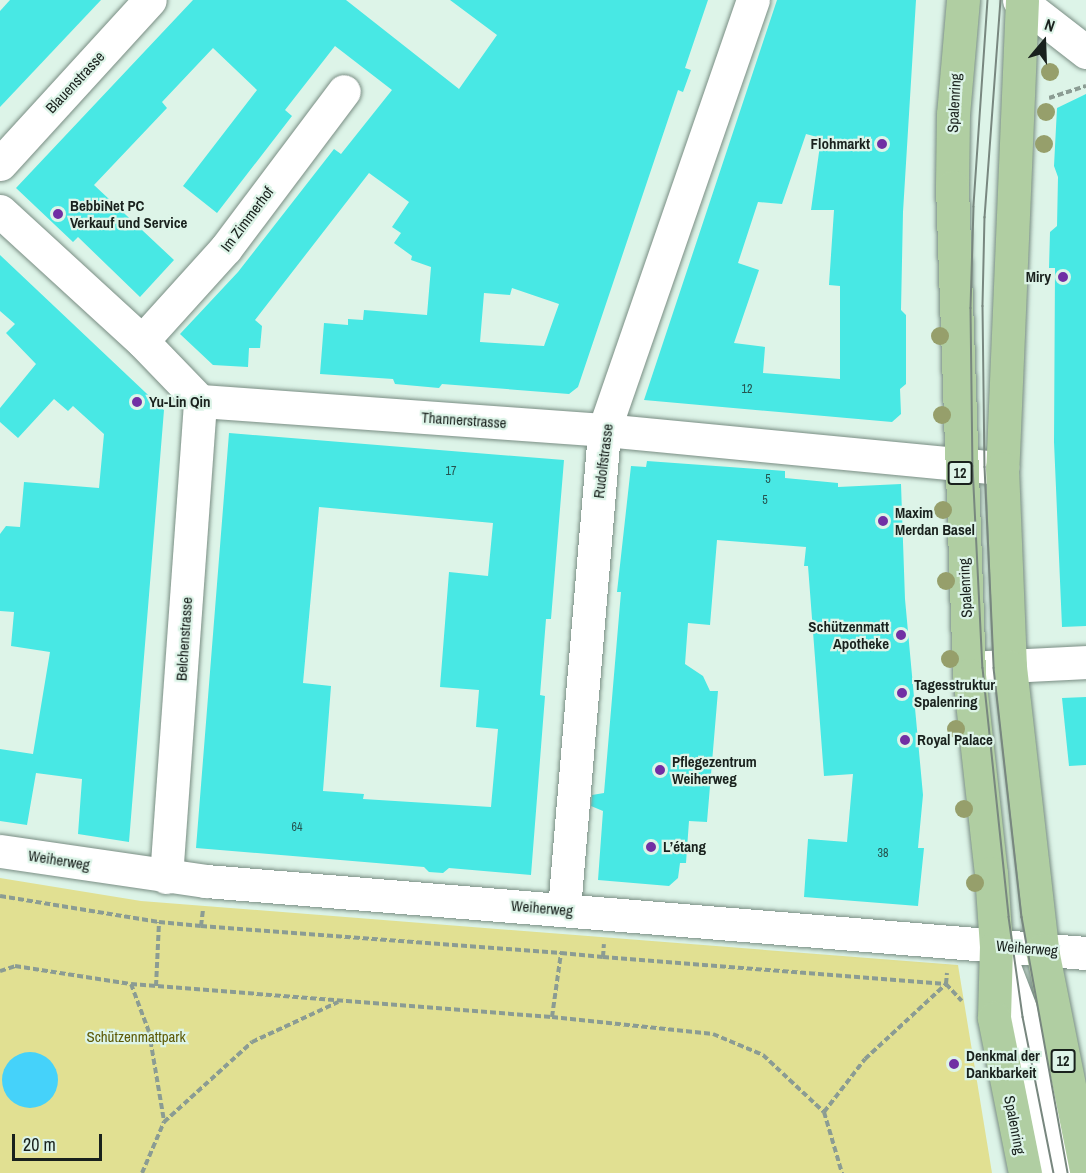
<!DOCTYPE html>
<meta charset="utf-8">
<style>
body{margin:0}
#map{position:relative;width:1086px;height:1173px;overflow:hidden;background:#ddf4e8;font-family:"Archivo Narrow",sans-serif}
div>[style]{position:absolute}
.green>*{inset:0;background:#e1e092}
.water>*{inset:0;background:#45d2fa}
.round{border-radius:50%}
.building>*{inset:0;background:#48e8e4}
.path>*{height:4px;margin-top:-2px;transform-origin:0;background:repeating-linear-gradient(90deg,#8b9c93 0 6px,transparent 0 9px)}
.roads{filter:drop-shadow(0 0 2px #798d83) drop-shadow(0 0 2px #798d83)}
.minor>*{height:33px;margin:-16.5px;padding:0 16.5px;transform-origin:16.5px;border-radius:16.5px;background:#fff}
.major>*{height:33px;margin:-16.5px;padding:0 16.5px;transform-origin:16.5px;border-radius:16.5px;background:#b0cea2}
.tram>*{height:1.5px;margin:-0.75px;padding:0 0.75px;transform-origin:0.75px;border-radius:0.75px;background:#78877f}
.trees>*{width:18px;height:18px;margin:-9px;border-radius:50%;background:#969f6b}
.dots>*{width:16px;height:16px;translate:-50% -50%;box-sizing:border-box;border:3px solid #ddf4e8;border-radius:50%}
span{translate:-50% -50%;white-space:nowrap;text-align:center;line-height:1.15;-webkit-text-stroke:4.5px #ddf4e8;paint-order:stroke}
.number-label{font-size:12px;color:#25534f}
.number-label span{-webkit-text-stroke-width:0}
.shield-label span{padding:2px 4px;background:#ddf4e8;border:2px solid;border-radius:4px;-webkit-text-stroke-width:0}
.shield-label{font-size:14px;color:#19211d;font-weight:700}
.street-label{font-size:15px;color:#19211d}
.poi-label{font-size:15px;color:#19211d;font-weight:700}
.right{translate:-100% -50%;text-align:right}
.left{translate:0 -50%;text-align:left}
.park-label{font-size:15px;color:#5c5905}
.north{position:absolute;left:1014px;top:12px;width:60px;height:60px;-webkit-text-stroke:4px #ddf4e8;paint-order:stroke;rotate:19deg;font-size:16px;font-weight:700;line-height:24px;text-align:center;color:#19211d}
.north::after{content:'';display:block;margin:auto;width:21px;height:27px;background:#19211d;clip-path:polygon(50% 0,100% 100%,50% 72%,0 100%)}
.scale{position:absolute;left:12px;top:1134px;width:90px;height:27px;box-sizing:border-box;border:3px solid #19211d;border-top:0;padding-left:8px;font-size:18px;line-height:21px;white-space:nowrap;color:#19211d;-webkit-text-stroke:4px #ddf4e8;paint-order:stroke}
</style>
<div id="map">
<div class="green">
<i style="clip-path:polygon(0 878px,141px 901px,958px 965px,992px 1173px,0 1173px)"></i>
</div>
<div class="water">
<i class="round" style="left:2px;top:1052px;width:56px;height:56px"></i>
</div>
<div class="building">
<i style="clip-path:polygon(10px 0,101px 0,0 107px,0 11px)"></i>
<i style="clip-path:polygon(evenodd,193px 0,346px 0,459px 89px,497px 35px,450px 0,708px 0,685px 68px,691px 70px,683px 92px,678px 90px,578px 387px,569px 394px,442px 384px,439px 388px,395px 384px,393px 379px,320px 374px,324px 323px,348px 325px,348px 319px,363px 320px,364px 310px,427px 315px,431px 267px,411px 260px,412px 256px,394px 243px,401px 233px,392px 227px,409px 202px,369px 173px,255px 320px,262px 326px,260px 348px,249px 348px,248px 367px,213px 365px,180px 334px,238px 272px,334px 149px,341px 154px,392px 90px,335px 46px,285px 110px,292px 116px,217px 213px,183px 186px,257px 90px,213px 48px,162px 102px,167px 108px,94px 185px,174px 260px,140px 297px,78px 237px,73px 242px,16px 188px,193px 0,512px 288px,559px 304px,544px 346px,480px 342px,484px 293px,510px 295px,512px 288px)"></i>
<i style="clip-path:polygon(evenodd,777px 0,916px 0,903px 212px,901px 310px,906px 315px,906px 384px,900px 389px,901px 414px,892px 422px,644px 400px,777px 0,806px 134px,821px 138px,811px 210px,834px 210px,829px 285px,840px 286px,840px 379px,763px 373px,765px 347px,734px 343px,759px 270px,738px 263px,758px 202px,782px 204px,806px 134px)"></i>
<i style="clip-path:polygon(1086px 94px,1086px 626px,1062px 627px,1054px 442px,1055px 268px,1049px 268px,1050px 232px,1057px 226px,1058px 177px,1054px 166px,1057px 108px)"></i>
<i style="clip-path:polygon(0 255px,164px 410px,129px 842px,78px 834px,82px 779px,36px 773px,27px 825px,0 821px,0 749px,33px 754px,50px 652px,11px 646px,14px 612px,0 611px,0 534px,6px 526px,20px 527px,24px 482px,99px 488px,104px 434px,73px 406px,68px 411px,54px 399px,18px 438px,0 422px,0 408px,36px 364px,6px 333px,15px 324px,0 311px)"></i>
<i style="clip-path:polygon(evenodd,229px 433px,564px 460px,551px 619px,546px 619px,540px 695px,545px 696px,531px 875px,449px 868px,443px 873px,429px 872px,424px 867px,196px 848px,229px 433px,319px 507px,493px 523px,488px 576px,449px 572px,440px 687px,479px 690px,476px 727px,498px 729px,491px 807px,363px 799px,364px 794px,323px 791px,331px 686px,303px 683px,319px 507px)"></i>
<i style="clip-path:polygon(647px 461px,785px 471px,785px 478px,838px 483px,838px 487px,901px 484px,905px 599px,923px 795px,918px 848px,924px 848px,918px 906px,804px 897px,808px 839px,847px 842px,853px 774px,824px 776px,808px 566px,804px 566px,806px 547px,717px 540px,710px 625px,688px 623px,685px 664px,703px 676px,710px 691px,718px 691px,707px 822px,689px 821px,686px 863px,680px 863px,678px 878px,669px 886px,598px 880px,603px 811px,591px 806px,592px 795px,604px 793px,621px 592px,617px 592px,631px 466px,646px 467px)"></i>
<i style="clip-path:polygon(1086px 697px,1086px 765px,1069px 766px,1062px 698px)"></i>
</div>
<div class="path">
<i style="left:1049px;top:98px;width:39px;rotate:-18deg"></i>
<i style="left:0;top:896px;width:161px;rotate:9.3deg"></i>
<i style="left:201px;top:926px;width:361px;rotate:4.3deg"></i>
<i style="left:603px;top:957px;width:344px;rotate:4.5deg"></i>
<i style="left:946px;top:984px;width:23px;rotate:47deg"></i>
<i style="left:0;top:971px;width:16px;rotate:-18deg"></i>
<i style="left:15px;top:966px;width:117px;rotate:8.8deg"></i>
<i style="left:131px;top:984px;width:422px;rotate:4.5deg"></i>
<i style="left:552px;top:1017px;width:162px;rotate:6deg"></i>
<i style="left:713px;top:1034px;width:54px;rotate:22.8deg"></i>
<i style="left:763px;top:1055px;width:83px;rotate:43.1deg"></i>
<i style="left:824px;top:1112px;width:64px;rotate:73.6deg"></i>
<i style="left:131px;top:984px;width:51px;rotate:69.4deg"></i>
<i style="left:149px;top:1032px;width:90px;rotate:80.4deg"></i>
<i style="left:156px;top:986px;width:64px;rotate:-87.3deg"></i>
<i style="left:159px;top:922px;width:42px;rotate:5.4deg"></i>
<i style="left:201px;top:926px;width:16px;rotate:-83deg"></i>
<i style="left:552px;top:1017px;width:65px;rotate:-82deg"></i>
<i style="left:561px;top:953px;width:42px;rotate:5.4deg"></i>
<i style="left:603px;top:957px;width:13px;rotate:-86deg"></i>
<i style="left:824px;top:1112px;width:67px;rotate:-52.3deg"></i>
<i style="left:865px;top:1059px;width:110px;rotate:-42.8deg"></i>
<i style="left:946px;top:984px;width:11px;rotate:-85deg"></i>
<i style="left:142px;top:1173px;width:56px;rotate:-66.7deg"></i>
<i style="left:164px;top:1122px;width:119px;rotate:-42.3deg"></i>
<i style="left:252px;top:1042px;width:95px;rotate:-24.9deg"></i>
</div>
<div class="roads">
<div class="minor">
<i style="left:1019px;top:0;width:85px;rotate:37.8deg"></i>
<i style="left:0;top:164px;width:222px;rotate:-47.6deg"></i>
<i style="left:0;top:211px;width:193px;rotate:42.5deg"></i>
<i style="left:142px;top:341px;width:83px;rotate:46deg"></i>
<i style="left:200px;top:401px;width:405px;rotate:4.1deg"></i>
<i style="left:604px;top:430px;width:400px;rotate:5.5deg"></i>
<i style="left:142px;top:341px;width:125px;rotate:-47.9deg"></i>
<i style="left:226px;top:248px;width:196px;rotate:-53.1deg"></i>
<i style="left:969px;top:668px;width:117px;rotate:-2.9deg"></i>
<i style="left:0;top:851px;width:208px;rotate:8.3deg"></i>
<i style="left:206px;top:881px;width:883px;rotate:4.68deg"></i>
<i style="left:166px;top:877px;width:477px;rotate:-85.9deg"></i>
<i style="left:564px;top:909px;width:481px;rotate:-85.2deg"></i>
<i style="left:604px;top:430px;width:455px;rotate:-70.9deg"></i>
<i style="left:996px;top:946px;width:92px;rotate:69deg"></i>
<i style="left:1029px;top:1032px;width:144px;rotate:78.8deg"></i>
</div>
<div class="major">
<i style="left:963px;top:0;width:114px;rotate:95deg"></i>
<i style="left:953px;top:114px;width:73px;rotate:90.8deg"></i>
<i style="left:952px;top:187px;width:488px;rotate:88deg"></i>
<i style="left:969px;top:675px;width:199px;rotate:83.7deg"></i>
<i style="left:991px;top:873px;width:73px;rotate:86.1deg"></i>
<i style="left:996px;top:946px;width:72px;rotate:91.6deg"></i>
<i style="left:994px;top:1018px;width:158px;rotate:78.7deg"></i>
<i style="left:1022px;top:0;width:468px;rotate:92.4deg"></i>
<i style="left:1002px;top:468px;width:199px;rotate:87.7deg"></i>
<i style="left:1010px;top:667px;width:285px;rotate:83.5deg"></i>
<i style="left:1042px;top:950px;width:225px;rotate:78.7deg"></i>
</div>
</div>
<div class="tram">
<i style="left:988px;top:0;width:207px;rotate:93.9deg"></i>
<i style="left:974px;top:207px;width:101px;rotate:91.7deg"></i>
<i style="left:971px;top:308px;width:158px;rotate:89.3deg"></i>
<i style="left:973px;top:466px;width:202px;rotate:87.2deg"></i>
<i style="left:983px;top:668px;width:250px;rotate:84deg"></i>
<i style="left:1009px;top:917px;width:101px;rotate:82deg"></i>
<i style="left:1023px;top:1017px;width:159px;rotate:78.8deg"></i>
<i style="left:1001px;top:0;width:218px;rotate:94.2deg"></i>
<i style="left:985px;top:217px;width:89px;rotate:91.3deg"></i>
<i style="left:983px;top:306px;width:161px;rotate:89.3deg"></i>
<i style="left:985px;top:467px;width:201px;rotate:87.4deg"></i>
<i style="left:994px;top:668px;width:251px;rotate:83.6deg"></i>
<i style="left:1022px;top:917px;width:260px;rotate:79.8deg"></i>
</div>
<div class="trees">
<i style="left:1050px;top:72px"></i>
<i style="left:1046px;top:112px"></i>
<i style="left:1044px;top:144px"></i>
<i style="left:940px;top:336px"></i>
<i style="left:942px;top:415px"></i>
<i style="left:943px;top:510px"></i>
<i style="left:946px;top:581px"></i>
<i style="left:950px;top:659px"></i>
<i style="left:956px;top:729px"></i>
<i style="left:964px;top:809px"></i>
<i style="left:975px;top:883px"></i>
</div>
<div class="dots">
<i style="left:882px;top:144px;background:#712fa4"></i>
<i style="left:58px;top:214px;background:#712fa4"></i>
<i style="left:1063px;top:277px;background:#712fa4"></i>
<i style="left:137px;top:402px;background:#712fa4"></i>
<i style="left:883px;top:521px;background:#712fa4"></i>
<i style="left:901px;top:635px;background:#712fa4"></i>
<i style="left:902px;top:693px;background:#712fa4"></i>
<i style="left:905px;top:740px;background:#712fa4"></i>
<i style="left:660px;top:770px;background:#712fa4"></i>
<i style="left:651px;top:847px;background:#712fa4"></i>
<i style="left:954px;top:1064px;background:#712fa4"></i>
</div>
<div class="number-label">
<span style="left:747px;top:390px">12</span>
<span style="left:451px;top:472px">17</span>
<span style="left:768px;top:480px">5</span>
<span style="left:765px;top:501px">5</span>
<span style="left:297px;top:828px">64</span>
<span style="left:883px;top:854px">38</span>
</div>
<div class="shield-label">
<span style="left:960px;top:473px">12</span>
<span style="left:1063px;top:1061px">12</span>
</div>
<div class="street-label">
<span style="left:75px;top:82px;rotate:-47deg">Blauenstrasse</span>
<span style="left:954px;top:103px;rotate:-87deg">Spalenring</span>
<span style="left:247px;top:219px;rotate:-53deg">Im Zimmerhof</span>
<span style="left:464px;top:420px;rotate:4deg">Thannerstrasse</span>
<span style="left:603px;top:461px;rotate:-83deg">Rudolfstrasse</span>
<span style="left:965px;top:588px;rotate:-93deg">Spalenring</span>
<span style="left:184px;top:639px;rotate:-86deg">Belchenstrasse</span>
<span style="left:59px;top:860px;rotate:9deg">Weiherweg</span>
<span style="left:542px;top:908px;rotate:5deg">Weiherweg</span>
<span style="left:1027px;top:948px;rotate:5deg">Weiherweg</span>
<span style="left:1015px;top:1125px;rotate:79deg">Spalenring</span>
</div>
<div class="poi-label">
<span class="right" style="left:870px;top:144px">Flohmarkt</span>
<span class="left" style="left:70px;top:214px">BebbiNet PC<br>Verkauf und Service</span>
<span class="right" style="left:1051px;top:277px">Miry</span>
<span class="left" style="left:149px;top:402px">Yu-Lin Qin</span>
<span class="left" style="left:895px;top:521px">Maxim<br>Merdan Basel</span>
<span class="right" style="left:889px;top:635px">Schützenmatt<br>Apotheke</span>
<span class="left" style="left:914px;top:693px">Tagesstruktur<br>Spalenring</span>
<span class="left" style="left:917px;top:740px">Royal Palace</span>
<span class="left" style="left:672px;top:770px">Pflegezentrum<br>Weiherweg</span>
<span class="left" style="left:663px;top:847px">L’étang</span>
<span class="left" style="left:966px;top:1064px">Denkmal der<br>Dankbarkeit</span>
</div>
<div class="park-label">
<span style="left:136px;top:1037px">Schützenmattpark</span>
</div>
<div class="north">N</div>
<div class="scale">20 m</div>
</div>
